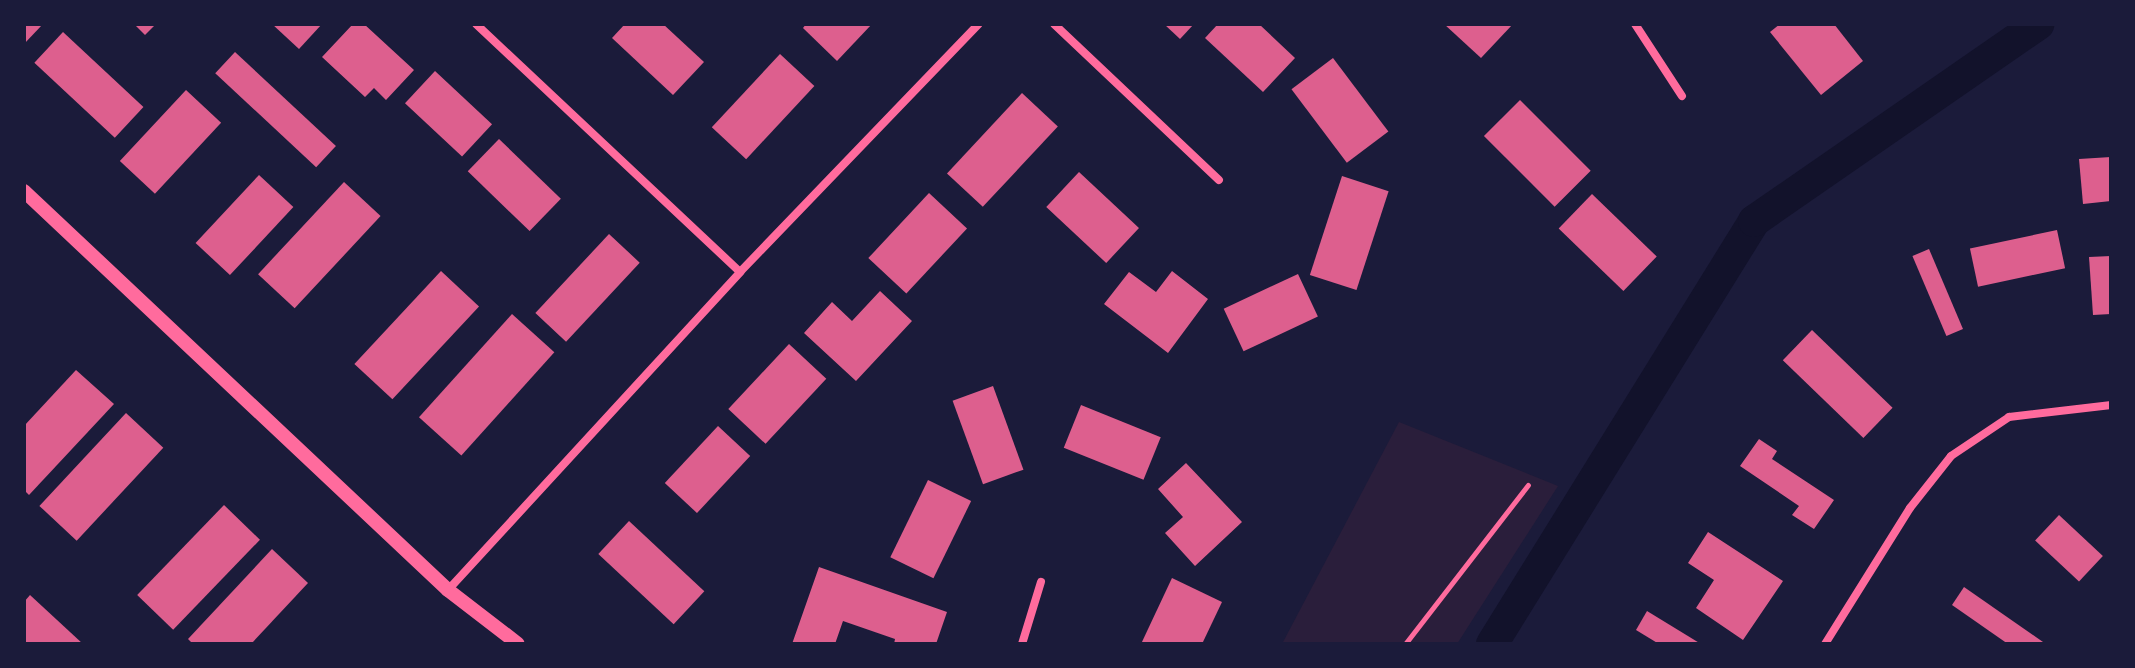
<!DOCTYPE html>
<style>
body{margin:0}
#map{position:relative;width:2135px;height:668px;overflow:hidden;background:#1b1b3a;font-family:Barlow,sans-serif}
div>[style]{position:absolute}
.green>*{inset:0;background:#2a1e3b}
.canal>*{height:32px;margin:-16px;padding:0 16px;transform-origin:16px;border-radius:16px;background:#12122b}
.building>*{inset:0;background:#dd5f8e;transform-origin:0 0}
.path>*{height:5px;margin:-2.5px;padding:0 2.5px;transform-origin:2.5px;border-radius:2.5px;background:#ff6b9d}
.minor>*{height:8px;margin:-4px;padding:0 4px;transform-origin:4px;border-radius:4px;background:#ff6b9d}
.tertiary>*{height:14px;margin:-7px;padding:0 7px;transform-origin:7px;border-radius:7px;background:#ff6b9d}
span{translate:-50% -50%;white-space:nowrap;text-align:center;line-height:1.15;-webkit-text-stroke:6px #1b1b3a;paint-order:stroke}
.frame{position:absolute;inset:0;border:26px solid #1b1b3a;pointer-events:none}
</style>
<div id="map">
<div class="green">
<i style="clip-path:polygon(1399px 422px,1558px 486px,1457px 644px,1282px 644px)"></i>
</div>
<div class="canal">
<i style="left:1492px;top:644px;width:498px;rotate:-58.2deg"></i>
<i style="left:1754px;top:221px;width:346px;rotate:-34.7deg"></i>
</div>
<div class="building">
<i style="clip-path:polygon(24px 24px,43px 24px,24px 44px)"></i>
<i style="clip-path:polygon(134px 24px,156px 24px,145px 35px)"></i>
<i style="clip-path:polygon(272px 24px,322px 24px,299px 49px)"></i>
<i style="clip-path:polygon(353px 24px,364px 24px,414px 70px,386px 100px,374px 88px,365px 97px,322px 57px)"></i>
<i style="clip-path:polygon(625px 24px,663px 24px,704px 62px,673px 95px,612px 38px)"></i>
<i style="clip-path:polygon(806px 24px,872px 24px,837px 61px,803px 28px)"></i>
<i style="clip-path:polygon(1164px 24px,1194px 24px,1180px 39px)"></i>
<i style="clip-path:polygon(1218px 24px,1259px 24px,1295px 58px,1263px 92px,1205px 38px)"></i>
<i style="clip-path:polygon(1444px 24px,1513px 24px,1481px 58px)"></i>
<i style="clip-path:polygon(1780px 24px,1834px 24px,1863px 61px,1821px 95px,1770px 32px)"></i>
<i style="left:63px;top:32px;width:110px;height:42px;rotate:43deg"></i>
<i style="left:235px;top:52px;width:138px;height:29px;rotate:43deg"></i>
<i style="left:780px;top:54px;width:47px;height:100px;rotate:43deg"></i>
<i style="left:1333px;top:58px;width:92px;height:52px;rotate:53deg"></i>
<i style="left:435px;top:71px;width:78px;height:44px;rotate:43deg"></i>
<i style="left:186px;top:90px;width:48px;height:97px;rotate:43deg"></i>
<i style="left:1022px;top:93px;width:49px;height:110px;rotate:43deg"></i>
<i style="left:1520px;top:100px;width:100px;height:51px;rotate:45deg"></i>
<i style="left:499px;top:139px;width:86px;height:45px;rotate:44deg"></i>
<i style="clip-path:polygon(2111px 157px,2111px 201px,2083px 204px,2079px 159px)"></i>
<i style="left:1079px;top:172px;width:82px;height:48px;rotate:43deg"></i>
<i style="left:259px;top:175px;width:47px;height:93px;rotate:43deg"></i>
<i style="left:1342px;top:176px;width:49px;height:104px;rotate:18deg"></i>
<i style="left:344px;top:182px;width:50px;height:126px;rotate:43deg"></i>
<i style="left:929px;top:193px;width:52px;height:89px;rotate:43deg"></i>
<i style="left:1592px;top:194px;width:90px;height:48px;rotate:44deg"></i>
<i style="left:2057px;top:230px;width:39px;height:89px;rotate:78deg"></i>
<i style="left:609px;top:234px;width:42px;height:108px;rotate:43deg"></i>
<i style="left:1929px;top:249px;width:87px;height:18px;rotate:67deg"></i>
<i style="clip-path:polygon(2111px 256px,2111px 314px,2093px 315px,2089px 257px)"></i>
<i style="left:441px;top:271px;width:52px;height:127px;rotate:43deg"></i>
<i style="clip-path:polygon(1172px 271px,1208px 299px,1168px 353px,1104px 304px,1129px 272px,1156px 292px)"></i>
<i style="left:1298px;top:274px;width:47px;height:82px;rotate:65deg"></i>
<i style="clip-path:polygon(880px 291px,912px 321px,856px 381px,804px 333px,832px 302px,852px 321px)"></i>
<i style="left:512px;top:314px;width:57px;height:139px;rotate:42deg"></i>
<i style="left:1812px;top:330px;width:112px;height:42px;rotate:44deg"></i>
<i style="left:789px;top:344px;width:51px;height:89px;rotate:43deg"></i>
<i style="clip-path:polygon(76px 370px,114px 404px,29px 495px,24px 490px,24px 426px)"></i>
<i style="left:993px;top:386px;width:89px;height:43px;rotate:70deg"></i>
<i style="left:1081px;top:405px;width:86px;height:46px;rotate:22deg"></i>
<i style="left:126px;top:413px;width:51px;height:127px;rotate:43deg"></i>
<i style="left:718px;top:426px;width:44px;height:78px;rotate:43deg"></i>
<i style="clip-path:polygon(1759px 439px,1777px 451px,1772px 459px,1834px 500px,1814px 529px,1792px 515px,1799px 506px,1740px 466px)"></i>
<i style="clip-path:polygon(1186px 463px,1242px 522px,1195px 566px,1165px 533px,1183px 517px,1158px 489px)"></i>
<i style="left:928px;top:480px;width:48px;height:86px;rotate:26deg"></i>
<i style="left:224px;top:505px;width:50px;height:125px;rotate:44deg"></i>
<i style="left:2059px;top:515px;width:60px;height:35px;rotate:43deg"></i>
<i style="left:629px;top:521px;width:103px;height:45px;rotate:43deg"></i>
<i style="clip-path:polygon(1708px 532px,1783px 581px,1743px 640px,1696px 608px,1714px 580px,1688px 563px)"></i>
<i style="clip-path:polygon(272px 549px,308px 583px,251px 644px,193px 644px,188px 639px)"></i>
<i style="clip-path:polygon(819px 567px,947px 612px,936px 644px,894px 644px,895px 639px,843px 621px,835px 644px,792px 644px)"></i>
<i style="clip-path:polygon(1172px 578px,1222px 602px,1202px 644px,1141px 644px)"></i>
<i style="clip-path:polygon(1964px 587px,2043px 642px,2041px 644px,2008px 644px,1952px 605px)"></i>
<i style="clip-path:polygon(30px 595px,83px 644px,24px 644px,24px 602px)"></i>
<i style="clip-path:polygon(1647px 611px,1701px 644px,1659px 644px,1636px 630px)"></i>
</div>
<div class="path">
<i style="left:1405px;top:644px;width:201px;rotate:-52.3deg"></i>
</div>
<div class="minor">
<i style="left:476px;top:24px;width:362px;rotate:43.2deg"></i>
<i style="left:1054px;top:24px;width:227px;rotate:43.4deg"></i>
<i style="left:1635px;top:24px;width:86px;rotate:56.9deg"></i>
<i style="left:448px;top:590px;width:432px;rotate:-47.4deg"></i>
<i style="left:740px;top:272px;width:344px;rotate:-46.1deg"></i>
<i style="left:1022px;top:644px;width:65px;rotate:-73deg"></i>
<i style="left:1825px;top:644px;width:160px;rotate:-58deg"></i>
<i style="left:1910px;top:508px;width:66px;rotate:-51.7deg"></i>
<i style="left:1951px;top:456px;width:70px;rotate:-33.9deg"></i>
<i style="left:2009px;top:417px;width:103px;rotate:-6.7deg"></i>
</div>
<div class="tertiary">
<i style="left:24px;top:191px;width:582px;rotate:43.26deg"></i>
<i style="left:448px;top:590px;width:88px;rotate:37.6deg"></i>
</div>
<div class="frame"></div>
</div>
